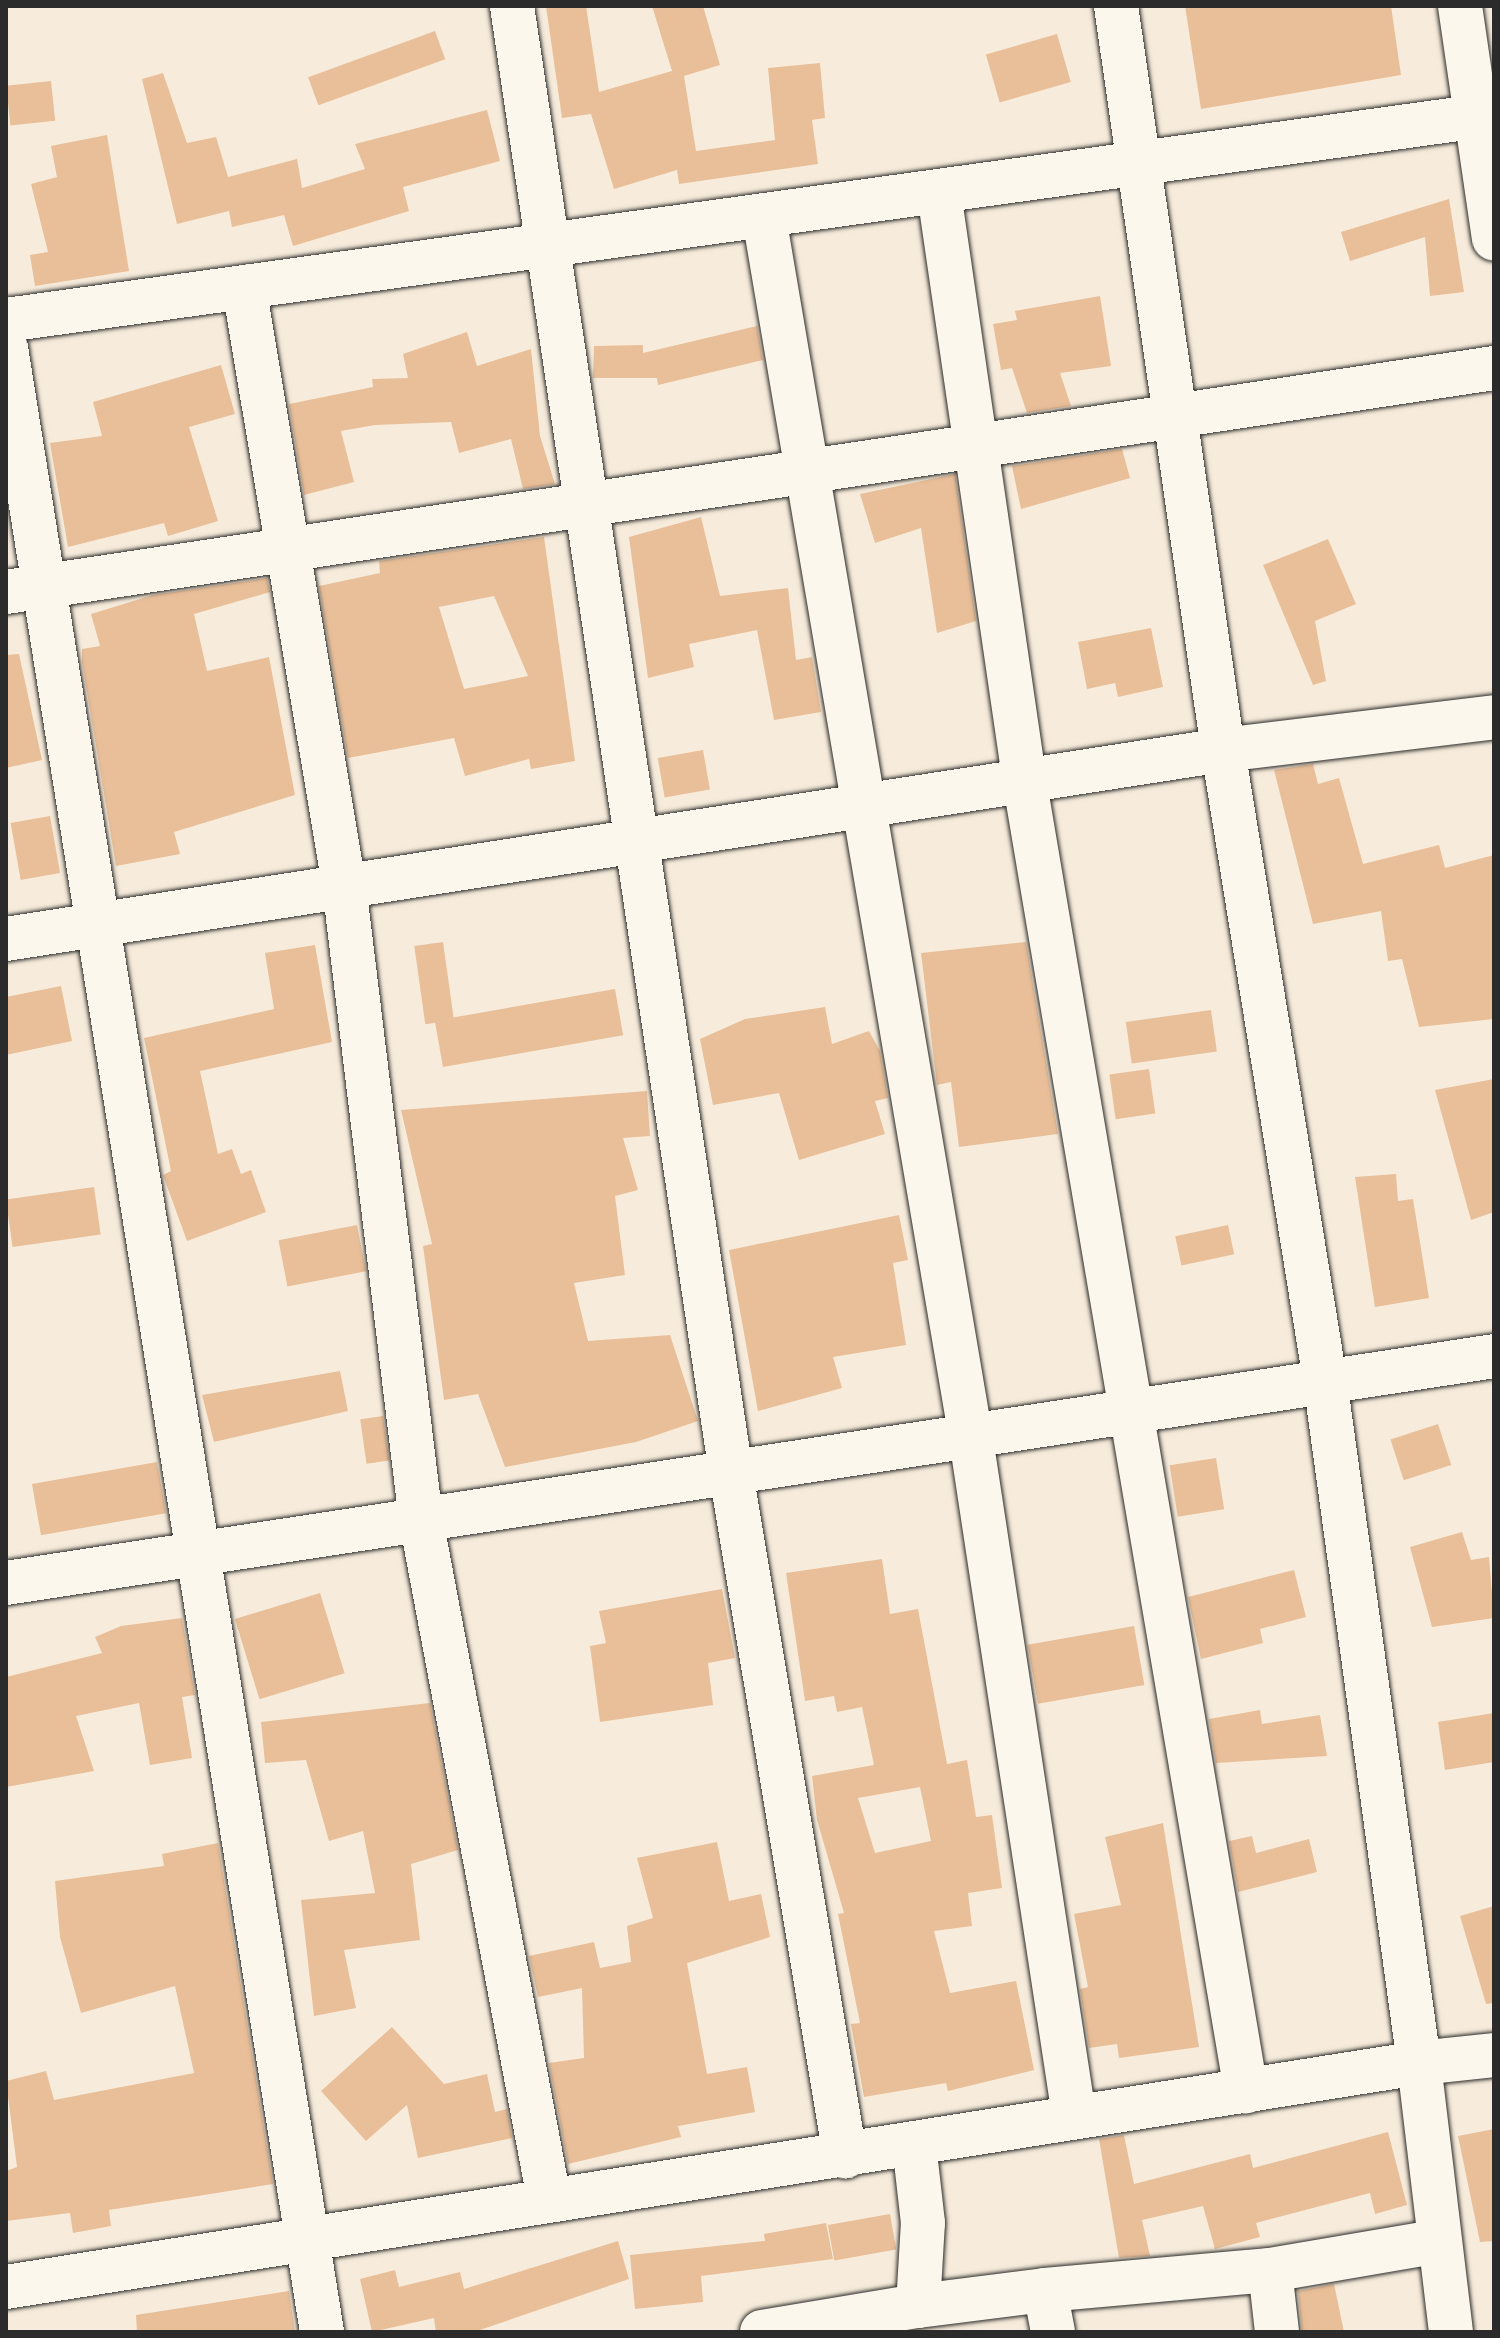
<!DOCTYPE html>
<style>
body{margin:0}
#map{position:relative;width:1500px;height:2338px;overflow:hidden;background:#f7ecdb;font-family:"Shantell Sans",sans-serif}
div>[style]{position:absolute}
.building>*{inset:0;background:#e9bf99;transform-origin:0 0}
.roads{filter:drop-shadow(0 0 2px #2b2b2b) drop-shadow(0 0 2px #2b2b2b)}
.street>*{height:44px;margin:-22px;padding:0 22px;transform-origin:22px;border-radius:22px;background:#fbf7ec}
.secondary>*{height:44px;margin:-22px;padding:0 22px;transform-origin:22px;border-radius:22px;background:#fbf7ec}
span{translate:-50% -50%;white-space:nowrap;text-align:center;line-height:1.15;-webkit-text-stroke:8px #fbf7ec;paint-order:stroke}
.frame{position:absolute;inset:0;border:8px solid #2b2b2b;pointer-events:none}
</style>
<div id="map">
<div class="building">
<i style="clip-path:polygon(546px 6px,586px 6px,599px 92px,672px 71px,652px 6px,703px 6px,720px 65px,684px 76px,696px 151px,775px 140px,768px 68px,820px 63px,825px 118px,812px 120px,818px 164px,679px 184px,677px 170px,614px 189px,591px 114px,562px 118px)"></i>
<i style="clip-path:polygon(1185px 6px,1391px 6px,1401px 75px,1201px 109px)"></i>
<i style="left:435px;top:31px;width:30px;height:135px;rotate:70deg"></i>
<i style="left:1057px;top:34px;width:50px;height:74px;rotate:74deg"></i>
<i style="clip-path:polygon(163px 73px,187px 143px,216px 137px,228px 177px,297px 159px,302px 188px,365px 169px,355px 144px,487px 110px,500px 161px,403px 187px,409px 211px,293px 246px,284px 215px,232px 227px,229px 211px,177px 224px,142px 79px)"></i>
<i style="left:51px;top:81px;width:40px;height:45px;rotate:84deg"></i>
<i style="clip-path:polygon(107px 135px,129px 271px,35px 286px,30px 255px,48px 252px,31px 184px,57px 177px,51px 146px)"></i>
<i style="clip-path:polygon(1449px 199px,1464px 292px,1430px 296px,1425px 237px,1350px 261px,1341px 232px)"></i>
<i style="clip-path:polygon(1100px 296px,1111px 366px,1060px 373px,1071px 406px,1027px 413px,1012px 368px,1001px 370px,993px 324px,1017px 320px,1015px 311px)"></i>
<i style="clip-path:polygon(757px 326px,763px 360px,658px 385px,657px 378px,593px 378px,594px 346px,643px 345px,643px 353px)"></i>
<i style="clip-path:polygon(467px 332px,477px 366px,531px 349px,540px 436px,555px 484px,523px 489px,511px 439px,459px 453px,451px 422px,375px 425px,341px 431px,354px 482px,304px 495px,289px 404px,373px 387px,372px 379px,408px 378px,403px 354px)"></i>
<i style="clip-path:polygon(221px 365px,235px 414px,189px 427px,218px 521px,168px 536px,164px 523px,68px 547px,50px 443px,102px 436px,93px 402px)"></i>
<i style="clip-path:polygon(1122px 449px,1130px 478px,1021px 509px,1012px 466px)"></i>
<i style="clip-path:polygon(955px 474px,976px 621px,937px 633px,921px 528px,875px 543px,860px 494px)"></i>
<i style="clip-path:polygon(701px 517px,720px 596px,788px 588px,796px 660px,812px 657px,821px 712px,774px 720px,757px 630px,689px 644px,694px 667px,648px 678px,629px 537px)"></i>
<i style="clip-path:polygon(evenodd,544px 537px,575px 761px,531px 769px,529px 759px,465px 776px,454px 738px,348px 758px,319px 586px,380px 573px,379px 561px,544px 537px,494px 596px,528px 676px,464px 689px,439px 607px,494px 596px)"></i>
<i style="clip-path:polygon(1328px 539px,1356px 604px,1315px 621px,1326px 681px,1313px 685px,1263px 565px)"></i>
<i style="clip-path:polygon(267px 578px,270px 592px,194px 614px,207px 671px,269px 657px,295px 795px,174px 832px,180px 854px,116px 866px,82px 662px,82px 649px,100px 646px,91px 614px,153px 595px)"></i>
<i style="clip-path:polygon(1151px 628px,1163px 687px,1118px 697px,1115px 683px,1087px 689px,1078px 642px)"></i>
<i style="clip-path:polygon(19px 654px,42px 760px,6px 768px,6px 655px)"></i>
<i style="left:703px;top:750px;width:40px;height:46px;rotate:80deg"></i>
<i style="clip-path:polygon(1313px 764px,1318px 784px,1339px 778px,1363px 864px,1439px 845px,1445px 868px,1494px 855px,1494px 1019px,1419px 1027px,1402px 959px,1388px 961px,1381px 911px,1313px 924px,1274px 770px)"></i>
<i style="left:50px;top:816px;width:58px;height:40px;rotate:80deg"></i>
<i style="left:443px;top:942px;width:79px;height:29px;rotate:82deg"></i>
<i style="clip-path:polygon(1026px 942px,1058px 1134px,959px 1147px,951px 1082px,937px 1085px,921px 953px)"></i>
<i style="clip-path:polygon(315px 945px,332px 1042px,200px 1071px,218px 1154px,232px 1149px,241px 1174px,251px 1170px,266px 1212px,187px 1241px,163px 1175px,171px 1171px,144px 1038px,274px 1009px,265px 953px)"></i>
<i style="clip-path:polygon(61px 986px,72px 1041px,6px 1055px,6px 997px)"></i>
<i style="left:615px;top:989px;width:47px;height:183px;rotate:80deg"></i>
<i style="clip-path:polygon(825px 1007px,832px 1044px,869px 1031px,880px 1051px,888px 1098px,875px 1101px,885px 1134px,799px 1160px,779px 1093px,713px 1105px,700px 1039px,745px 1019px)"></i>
<i style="left:1211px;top:1010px;width:42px;height:86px;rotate:82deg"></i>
<i style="left:1149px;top:1069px;width:45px;height:40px;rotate:82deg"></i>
<i style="clip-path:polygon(1494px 1079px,1494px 1212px,1471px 1220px,1435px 1090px)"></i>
<i style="clip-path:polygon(647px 1091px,650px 1136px,623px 1138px,638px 1190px,615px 1196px,625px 1275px,574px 1283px,588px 1341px,670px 1335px,698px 1421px,636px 1442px,505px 1467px,478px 1394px,444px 1400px,423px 1246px,432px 1244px,401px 1110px)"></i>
<i style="clip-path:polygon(1396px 1174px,1398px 1201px,1413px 1199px,1429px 1298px,1375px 1307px,1355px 1177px)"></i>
<i style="left:94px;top:1187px;width:48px;height:89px;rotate:82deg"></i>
<i style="clip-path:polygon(899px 1215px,908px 1260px,893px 1263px,906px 1345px,833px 1357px,842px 1388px,758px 1411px,729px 1250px)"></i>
<i style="left:357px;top:1225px;width:47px;height:80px;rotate:79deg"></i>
<i style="left:1228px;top:1225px;width:30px;height:54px;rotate:78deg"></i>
<i style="clip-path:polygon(340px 1371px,348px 1411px,214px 1442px,202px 1395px)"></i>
<i style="left:383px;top:1416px;width:45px;height:23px;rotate:82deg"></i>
<i style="left:1438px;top:1424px;width:43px;height:50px;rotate:72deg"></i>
<i style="left:1216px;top:1458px;width:52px;height:47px;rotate:81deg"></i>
<i style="left:157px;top:1462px;width:52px;height:127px;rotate:80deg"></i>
<i style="clip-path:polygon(1462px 1532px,1471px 1560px,1489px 1557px,1494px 1618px,1432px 1627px,1410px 1547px)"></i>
<i style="clip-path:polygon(evenodd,882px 1559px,890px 1614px,918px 1609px,947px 1764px,967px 1760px,976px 1817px,992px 1815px,1002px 1888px,968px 1893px,972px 1926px,934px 1931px,950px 1993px,1016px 1981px,1034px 2070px,948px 2091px,946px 2083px,864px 2097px,851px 2024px,860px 2023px,838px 1914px,844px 1913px,817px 1820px,812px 1776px,874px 1765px,862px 1707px,837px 1712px,834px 1696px,805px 1701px,786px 1573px,882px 1559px,920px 1787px,931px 1841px,875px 1853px,858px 1798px,920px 1787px)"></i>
<i style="clip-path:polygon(1294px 1570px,1306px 1617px,1260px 1629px,1263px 1643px,1201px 1659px,1188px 1597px)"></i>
<i style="clip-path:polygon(722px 1589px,735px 1658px,708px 1663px,713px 1705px,600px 1722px,590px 1646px,606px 1643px,599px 1611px)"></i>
<i style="left:320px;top:1593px;width:84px;height:89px;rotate:73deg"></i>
<i style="clip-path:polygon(182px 1618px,195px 1695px,182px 1697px,192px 1758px,150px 1765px,139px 1703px,76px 1716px,94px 1771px,6px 1787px,6px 1677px,102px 1653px,95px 1637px,121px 1626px)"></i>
<i style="left:1134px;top:1626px;width:60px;height:108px;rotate:80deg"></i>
<i style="clip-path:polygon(430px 1703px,458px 1850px,411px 1864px,420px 1940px,344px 1950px,356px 2008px,314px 2016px,301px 1900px,375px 1893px,363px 1831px,329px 1841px,306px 1760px,265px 1763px,261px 1722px)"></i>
<i style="clip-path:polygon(1260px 1710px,1262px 1724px,1320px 1715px,1327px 1756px,1216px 1763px,1209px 1719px)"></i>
<i style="clip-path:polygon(1494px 1713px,1494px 1762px,1445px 1770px,1438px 1722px)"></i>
<i style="clip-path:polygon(1163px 1823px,1199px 2047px,1119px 2058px,1117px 2044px,1089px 2048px,1080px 1989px,1088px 1987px,1074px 1914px,1121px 1905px,1105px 1837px)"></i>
<i style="clip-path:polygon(1252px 1836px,1256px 1853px,1309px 1839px,1317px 1872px,1238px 1892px,1229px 1841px)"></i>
<i style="clip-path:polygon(717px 1842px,729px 1901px,761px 1894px,770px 1937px,687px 1963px,707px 2074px,747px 2067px,755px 2112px,678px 2126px,681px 2137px,568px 2164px,549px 2063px,584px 2058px,582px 1988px,538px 1997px,529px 1956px,594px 1942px,600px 1968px,631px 1962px,627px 1926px,653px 1918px,637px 1858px)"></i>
<i style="clip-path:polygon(218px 1843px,273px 2184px,109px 2210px,111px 2226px,73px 2233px,70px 2213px,6px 2221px,6px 2171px,17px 2167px,6px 2081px,46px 2071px,54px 2100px,194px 2073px,175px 1986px,81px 2013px,60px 1937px,55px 1881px,164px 1866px,162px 1854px)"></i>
<i style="clip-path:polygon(1494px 1906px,1494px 2003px,1486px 2004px,1460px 1916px)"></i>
<i style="clip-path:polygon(392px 2027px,444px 2084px,487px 2074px,495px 2112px,507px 2109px,512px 2138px,418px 2158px,407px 2105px,366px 2141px,321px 2091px)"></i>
<i style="clip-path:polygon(1494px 2129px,1494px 2241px,1480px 2242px,1458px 2136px)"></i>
<i style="clip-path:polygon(1388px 2132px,1407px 2205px,1375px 2214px,1370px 2193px,1256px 2223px,1260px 2237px,1215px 2249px,1203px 2206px,1142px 2220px,1150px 2256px,1119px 2258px,1099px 2139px,1124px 2135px,1134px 2184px,1250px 2154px,1253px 2168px)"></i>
<i style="left:890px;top:2214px;width:36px;height:63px;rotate:80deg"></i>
<i style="clip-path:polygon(826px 2223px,833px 2259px,701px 2276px,703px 2302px,635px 2309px,630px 2255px,765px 2241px,764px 2234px)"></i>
<i style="clip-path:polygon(618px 2241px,629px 2279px,474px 2332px,436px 2332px,434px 2318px,372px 2332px,360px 2279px,395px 2270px,399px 2287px,460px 2272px,464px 2289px)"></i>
<i style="clip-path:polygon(1334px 2284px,1344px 2332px,1302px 2332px,1298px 2291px)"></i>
<i style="clip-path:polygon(289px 2291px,295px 2332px,137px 2332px,136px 2315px)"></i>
</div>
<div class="roads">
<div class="street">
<i style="left:512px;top:6px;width:1477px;rotate:81.51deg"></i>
<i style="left:730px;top:1467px;width:699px;rotate:80.52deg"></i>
<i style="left:1460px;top:6px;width:235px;rotate:81.7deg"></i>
<i style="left:939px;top:193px;width:597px;rotate:81.72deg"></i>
<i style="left:1025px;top:784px;width:1326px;rotate:80.4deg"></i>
<i style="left:764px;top:217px;width:1232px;rotate:80.38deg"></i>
<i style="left:970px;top:1432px;width:692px;rotate:81.35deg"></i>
<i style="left:244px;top:287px;width:606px;rotate:80.51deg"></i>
<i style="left:344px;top:885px;width:640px;rotate:83.09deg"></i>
<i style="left:421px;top:1520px;width:691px;rotate:79.32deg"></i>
<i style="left:6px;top:320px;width:1502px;rotate:-7.88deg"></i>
<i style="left:6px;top:348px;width:2009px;rotate:80.95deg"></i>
<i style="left:6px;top:592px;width:1505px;rotate:-8.56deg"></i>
<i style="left:6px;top:1583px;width:1505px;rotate:-8.67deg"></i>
<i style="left:1045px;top:2290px;width:226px;rotate:-5.1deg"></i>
<i style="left:918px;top:2306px;width:128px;rotate:-7.2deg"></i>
<i style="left:1045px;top:2290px;width:43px;rotate:79.2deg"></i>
<i style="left:762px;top:2332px;width:158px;rotate:-9.5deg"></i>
<i style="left:918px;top:2306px;width:83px;rotate:-86.6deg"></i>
<i style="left:923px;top:2223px;width:80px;rotate:-96.5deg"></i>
<i style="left:1277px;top:2332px;width:62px;rotate:-96.4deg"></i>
<i style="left:1270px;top:2270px;width:172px;rotate:-9.7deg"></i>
<i style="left:1451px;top:2332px;width:271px;rotate:-96.8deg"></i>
<i style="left:1419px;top:2063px;width:75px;rotate:-6.1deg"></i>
</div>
<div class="secondary">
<i style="left:6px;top:939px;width:1232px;rotate:-8.83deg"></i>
<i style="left:1223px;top:750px;width:273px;rotate:-6.9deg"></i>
<i style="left:6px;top:2287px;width:1431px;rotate:-9.01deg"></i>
<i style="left:1419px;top:2063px;width:689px;rotate:-97.84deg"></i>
<i style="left:1325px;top:1380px;width:638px;rotate:-99.2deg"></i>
<i style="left:1223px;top:750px;width:752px;rotate:-98.18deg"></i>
</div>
</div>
<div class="frame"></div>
</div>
